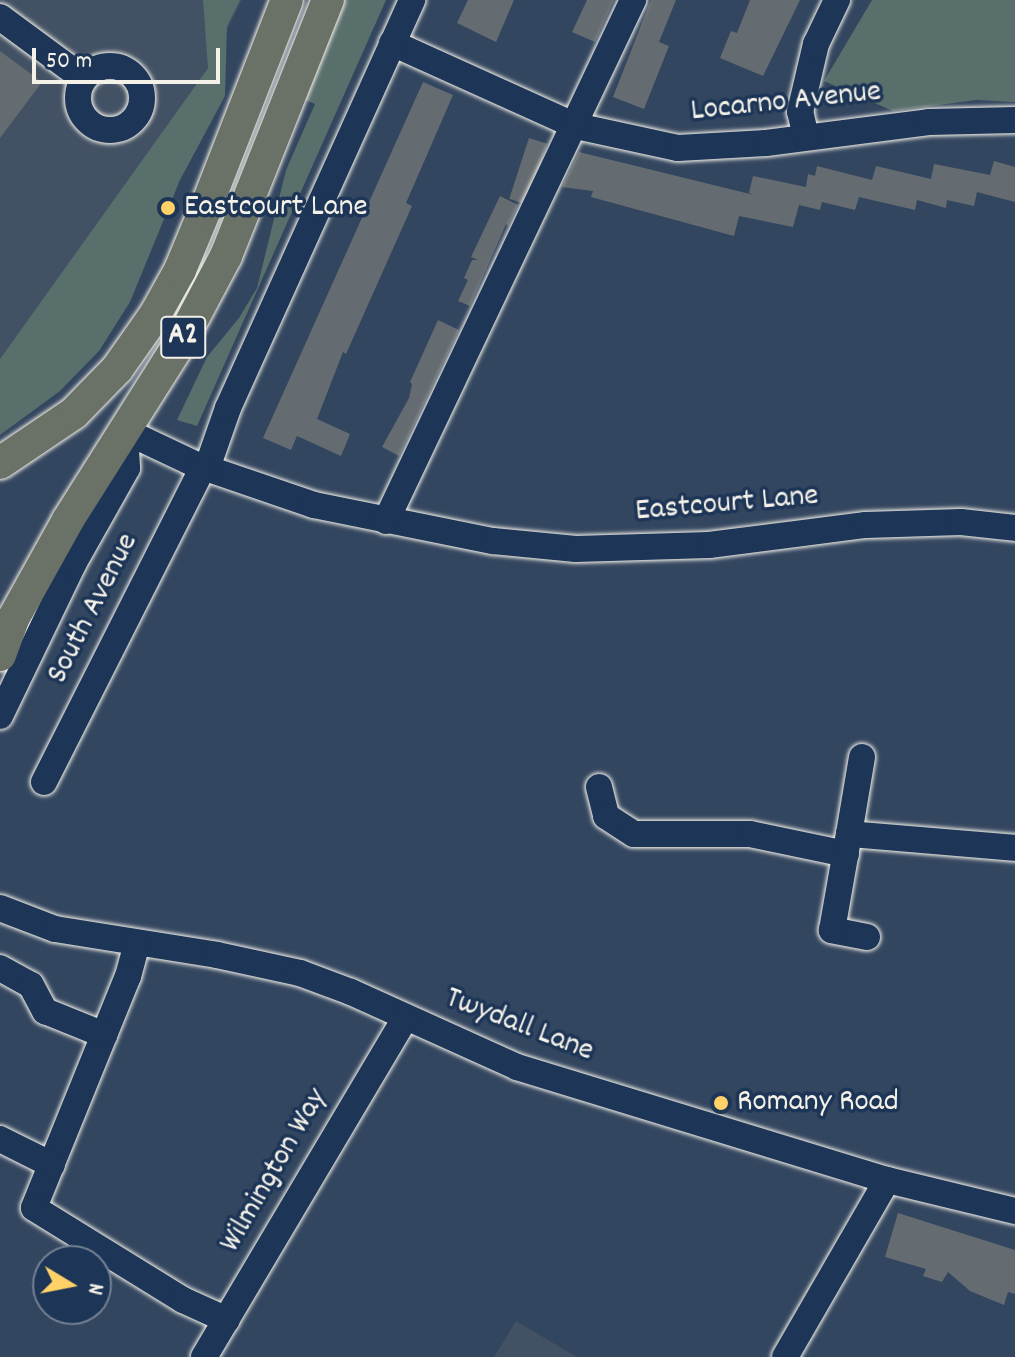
<!DOCTYPE html>
<style>
body{margin:0}
#map{position:relative;width:1015px;height:1357px;overflow:hidden;background:#33465f;font-family:Dekko,sans-serif}
div>[style]{position:absolute}
.built>*{inset:0;background:#425164}
.green>*{inset:0;background:#586f6c}
.building>*{inset:0;background:#656c71;transform-origin:0 0}
.roads{filter:drop-shadow(0 0 2px #f4f1e8) drop-shadow(0 0 2px #f4f1e8)}
.minor>*{height:26px;margin:-13px;padding:0 13px;transform-origin:13px;border-radius:13px;background:#1d3557}
.minor>.ring{margin:-13px;padding:0;box-sizing:content-box;background:none;border:26px solid #1d3557;border-radius:50%}
.major>*{height:32px;margin:-16px;padding:0 16px;transform-origin:16px;border-radius:16px;background:#6a7166}
.dots>*{width:22px;height:22px;translate:-50% -50%;box-sizing:border-box;border:4px solid #1d3557;border-radius:50%}
span{translate:-50% -50%;white-space:nowrap;text-align:center;line-height:1.15;-webkit-text-stroke:7px #1d3557;paint-order:stroke}
.shield-label span{padding:2px 6px;background:#1d3557;border:2px solid;border-radius:6px;-webkit-text-stroke-width:0}
.shield-label{font-size:30px;color:#f4f1e8;font-weight:700}
.street-label{font-size:32px;color:#f4f1e8}
.poi-label{font-size:32px;color:#f4f1e8}
.left{translate:0 -50%;text-align:left}
.north{position:absolute;left:32px;top:1245px;width:80px;height:80px;box-sizing:border-box;background:#1d3557;border:2px solid #738091;border-radius:50%;rotate:100deg;font-size:22px;font-weight:700;line-height:32px;text-align:center;color:#f4f1e8}
.north::after{content:'';display:block;margin:auto;width:28px;height:36px;background:#ffd166;clip-path:polygon(50% 0,100% 100%,50% 72%,0 100%)}
.scale{position:absolute;left:32px;top:48px;width:188px;height:36px;box-sizing:border-box;border:4px solid #f4f1e8;border-top:0;padding-left:10px;font-size:24px;line-height:28px;white-space:nowrap;color:#f4f1e8;-webkit-text-stroke:6px #1d3557;paint-order:stroke}
</style>
<div id="map">
<div class="built">
<i style="clip-path:polygon(0 0,242px 0,208px 68px,0 359px)"></i>
<i style="clip-path:polygon(516px 1321px,577px 1357px,494px 1357px)"></i>
</div>
<div class="green">
<i style="clip-path:polygon(203px 0,240px 0,227px 26px,225px 96px,180px 180px,130px 302px,99px 351px,60px 391px,0 435px,0 359px,208px 68px)"></i>
<i style="clip-path:polygon(336px 0,386px 0,197px 426px,177px 420px,207px 357px,239px 318px,257px 288px,286px 170px,315px 104px,301px 98px)"></i>
<i style="clip-path:polygon(872px 0,1015px 0,1015px 102px,976px 100px,893px 111px,824px 81px)"></i>
</div>
<div class="building">
<i style="clip-path:polygon(468px 0,514px 0,496px 42px,457px 23px)"></i>
<i style="clip-path:polygon(587px 0,614px 0,595px 42px,572px 32px)"></i>
<i style="clip-path:polygon(651px 0,676px 0,659px 42px,669px 46px,644px 109px,613px 97px)"></i>
<i style="clip-path:polygon(750px 0,800px 0,763px 76px,720px 58px,731px 31px,737px 33px)"></i>
<i style="clip-path:polygon(0 51px,42px 82px,0 138px)"></i>
<i style="clip-path:polygon(423px 82px,453px 95px,406px 203px,412px 206px,346px 354px,343px 352px,317px 419px,350px 434px,341px 456px,297px 436px,291px 450px,263px 438px)"></i>
<i style="left:529px;top:138px;width:19px;height:64px;rotate:18deg"></i>
<i style="clip-path:polygon(579px 152px,754px 195px,749px 193px,753px 176px,806px 187px,808px 174px,815px 176px,817px 166px,872px 180px,876px 166px,931px 179px,934px 164px,990px 175px,994px 161px,1015px 167px,1015px 202px,977px 192px,974px 206px,947px 200px,946px 208px,917px 200px,915px 210px,859px 197px,855px 210px,822px 202px,820px 210px,799px 205px,793px 227px,739px 216px,734px 236px,591px 197px,593px 191px,562px 187px)"></i>
<i style="clip-path:polygon(500px 196px,518px 205px,508px 226px,506px 224px,470px 306px,458px 301px,468px 280px,464px 278px,472px 260px,478px 260px,471px 257px)"></i>
<i style="clip-path:polygon(438px 320px,459px 330px,399px 456px,382px 447px,409px 398px,412px 384px,410px 382px)"></i>
<i style="clip-path:polygon(898px 1213px,1015px 1250px,1015px 1294px,1008px 1292px,1004px 1305px,970px 1291px,948px 1272px,942px 1282px,923px 1276px,926px 1269px,885px 1257px)"></i>
</div>
<div class="roads">
<div class="minor">
<i style="left:0;top:17px;width:104px;rotate:36.4deg"></i>
<i style="left:392px;top:43px;width:202px;rotate:24.3deg"></i>
<i style="left:576px;top:126px;width:104px;rotate:12.2deg"></i>
<i style="left:678px;top:148px;width:88px;rotate:-3.3deg"></i>
<i style="left:766px;top:143px;width:164px;rotate:-7.3deg"></i>
<i style="left:929px;top:122px;width:86px;rotate:-1.3deg"></i>
<i class="ring" style="left:78px;top:66px;width:38px;height:38px"></i>
<i style="left:806px;top:137px;width:26px;rotate:-103deg"></i>
<i style="left:800px;top:112px;width:70px;rotate:-76.8deg"></i>
<i style="left:816px;top:44px;width:49px;rotate:-64.5deg"></i>
<i style="left:125px;top:431px;width:80px;rotate:25.3deg"></i>
<i style="left:197px;top:465px;width:124px;rotate:18.9deg"></i>
<i style="left:314px;top:505px;width:183px;rotate:11.4deg"></i>
<i style="left:493px;top:541px;width:83px;rotate:5.5deg"></i>
<i style="left:576px;top:549px;width:133px;rotate:-1.7deg"></i>
<i style="left:709px;top:545px;width:158px;rotate:-7.3deg"></i>
<i style="left:866px;top:525px;width:95px;rotate:-1.8deg"></i>
<i style="left:961px;top:522px;width:54px;rotate:6.3deg"></i>
<i style="left:207px;top:468px;width:64px;rotate:-70.7deg"></i>
<i style="left:228px;top:408px;width:448px;rotate:-65.7deg"></i>
<i style="left:386px;top:521px;width:577px;rotate:-64.63deg"></i>
<i style="left:0;top:716px;width:169px;rotate:-64.3deg"></i>
<i style="left:73px;top:564px;width:110px;rotate:-60.6deg"></i>
<i style="left:127px;top:468px;width:37px;rotate:-93deg"></i>
<i style="left:44px;top:782px;width:353px;rotate:-63.2deg"></i>
<i style="left:599px;top:787px;width:30px;rotate:76deg"></i>
<i style="left:606px;top:816px;width:33px;rotate:33deg"></i>
<i style="left:634px;top:834px;width:116px"></i>
<i style="left:750px;top:834px;width:98px;rotate:11.8deg"></i>
<i style="left:849px;top:834px;width:78px;rotate:-80.4deg"></i>
<i style="left:0;top:908px;width:59px;rotate:20.9deg"></i>
<i style="left:55px;top:929px;width:164px;rotate:9.1deg"></i>
<i style="left:217px;top:955px;width:85px;rotate:12.2deg"></i>
<i style="left:300px;top:973px;width:54px;rotate:20.4deg"></i>
<i style="left:351px;top:992px;width:182px;rotate:24.3deg"></i>
<i style="left:517px;top:1067px;width:387px;rotate:17deg"></i>
<i style="left:887px;top:1180px;width:132px;rotate:13.6deg"></i>
<i style="left:867px;top:937px;width:36px;rotate:-169deg"></i>
<i style="left:832px;top:930px;width:97px;rotate:-80deg"></i>
<i style="left:849px;top:834px;width:167px;rotate:4.8deg"></i>
<i style="left:137px;top:943px;width:34px;rotate:105deg"></i>
<i style="left:128px;top:976px;width:250px;rotate:112.1deg"></i>
<i style="left:34px;top:1208px;width:175px;rotate:31.7deg"></i>
<i style="left:183px;top:1300px;width:48px;rotate:24.4deg"></i>
<i style="left:0;top:968px;width:35px;rotate:29deg"></i>
<i style="left:31px;top:985px;width:30px;rotate:62deg"></i>
<i style="left:45px;top:1011px;width:64px;rotate:22.1deg"></i>
<i style="left:0;top:1139px;width:58px;rotate:26.6deg"></i>
<i style="left:204px;top:1357px;width:394px;rotate:-59.3deg"></i>
<i style="left:785px;top:1357px;width:204px;rotate:-60deg"></i>
</div>
<div class="major">
<i style="left:0;top:463px;width:89px;rotate:-34deg"></i>
<i style="left:74px;top:413px;width:62px;rotate:-45.7deg"></i>
<i style="left:117px;top:369px;width:66px;rotate:-54.9deg"></i>
<i style="left:155px;top:315px;width:51px;rotate:-60.9deg"></i>
<i style="left:180px;top:270px;width:65px;rotate:-67.4deg"></i>
<i style="left:205px;top:210px;width:225px;rotate:-68.7deg"></i>
<i style="left:0;top:655px;width:38px;rotate:-70deg"></i>
<i style="left:13px;top:619px;width:113px;rotate:-60.9deg"></i>
<i style="left:68px;top:520px;width:212px;rotate:-57.7deg"></i>
<i style="left:181px;top:341px;width:96px;rotate:-62.1deg"></i>
<i style="left:226px;top:256px;width:276px;rotate:-68.3deg"></i>
</div>
</div>
<div class="dots">
<i style="left:168px;top:208px;background:#ffd166"></i>
<i style="left:721px;top:1103px;background:#ffd166"></i>
</div>
<div class="shield-label">
<span style="left:183px;top:337px">A2</span>
</div>
<div class="street-label">
<span style="left:786px;top:103px;rotate:-6deg">Locarno Avenue</span>
<span style="left:727px;top:505px;rotate:-5deg">Eastcourt Lane</span>
<span style="left:94px;top:609px;rotate:-63deg">South Avenue</span>
<span style="left:519px;top:1026px;rotate:21deg">Twydall Lane</span>
<span style="left:275px;top:1171px;rotate:-60deg">Wilmington Way</span>
</div>
<div class="poi-label">
<span class="left" style="left:184px;top:208px">Eastcourt Lane</span>
<span class="left" style="left:737px;top:1103px">Romany Road</span>
</div>
<div class="north">N</div>
<div class="scale">50 m</div>
</div>
